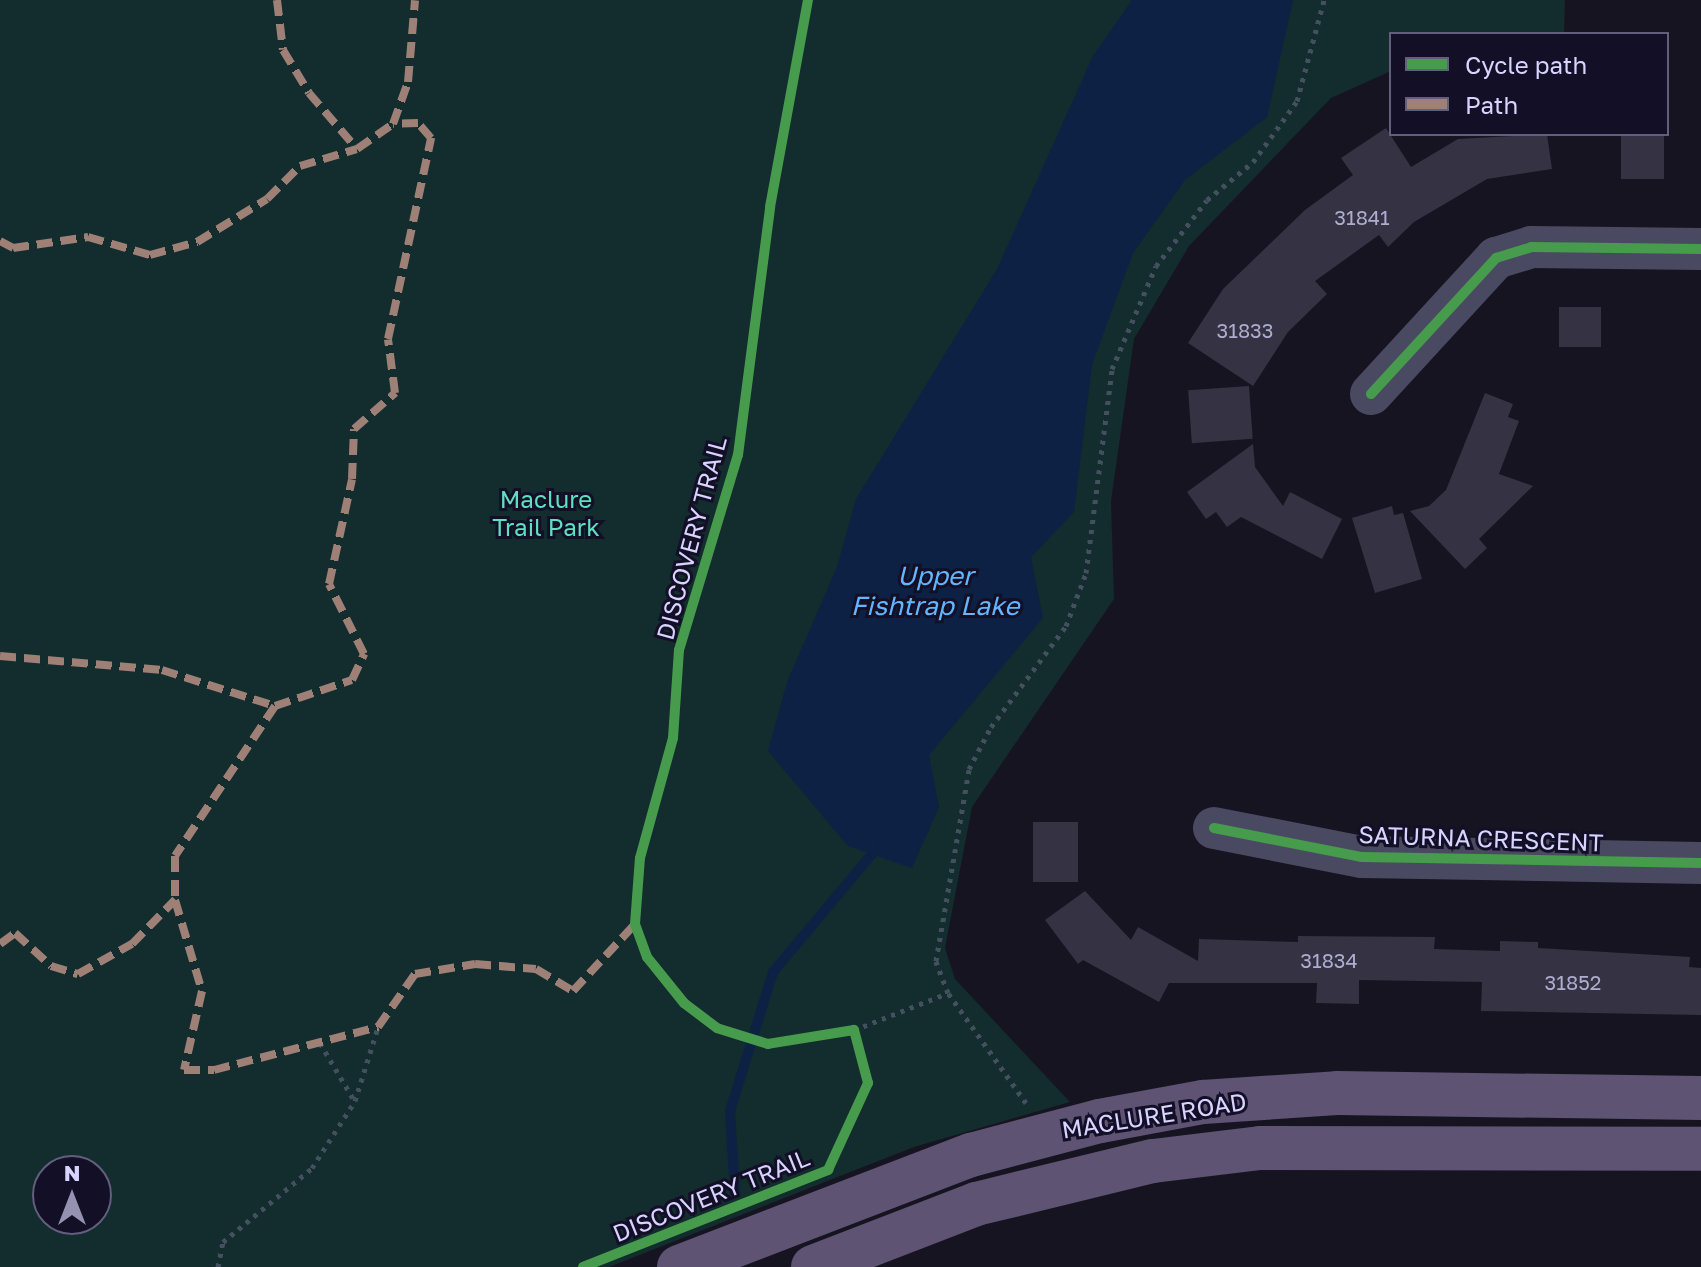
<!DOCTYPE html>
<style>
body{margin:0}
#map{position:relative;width:1701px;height:1267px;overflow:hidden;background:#161421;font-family:"Golos Text",sans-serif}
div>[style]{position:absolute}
.green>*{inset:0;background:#132c2d}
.water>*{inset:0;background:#0d2144}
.stream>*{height:10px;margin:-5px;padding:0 5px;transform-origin:5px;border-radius:5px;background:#0d2144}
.building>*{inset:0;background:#343243;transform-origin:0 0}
.path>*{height:5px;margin-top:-2.5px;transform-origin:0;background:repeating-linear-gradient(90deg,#44505f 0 4px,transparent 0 10px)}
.minor>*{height:42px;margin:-21px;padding:0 21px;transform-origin:21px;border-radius:21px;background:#4a4962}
.major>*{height:44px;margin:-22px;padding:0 22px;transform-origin:22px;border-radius:22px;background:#5e5373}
.quiet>*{height:8px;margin-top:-4px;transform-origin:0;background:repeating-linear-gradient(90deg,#9e8076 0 16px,transparent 0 24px)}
.cycleway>*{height:10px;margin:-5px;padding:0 5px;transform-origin:5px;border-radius:5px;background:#469c4c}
span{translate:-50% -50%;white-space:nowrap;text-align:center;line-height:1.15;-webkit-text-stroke:6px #130f26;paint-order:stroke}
.number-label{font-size:20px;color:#b0acd0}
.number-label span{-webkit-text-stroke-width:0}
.park-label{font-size:24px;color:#5fe0c0}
.street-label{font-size:24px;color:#d9d4ff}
.water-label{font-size:26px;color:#62b6ff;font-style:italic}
.legend{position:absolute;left:1389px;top:32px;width:280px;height:104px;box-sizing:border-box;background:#130f26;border:2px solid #625e7d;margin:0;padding:10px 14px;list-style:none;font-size:24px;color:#d9d4ff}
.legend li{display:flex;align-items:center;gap:16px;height:40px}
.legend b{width:40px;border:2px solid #625e7d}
.north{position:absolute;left:32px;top:1155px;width:80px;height:80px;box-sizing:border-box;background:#130f26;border:2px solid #625e7d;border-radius:50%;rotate:0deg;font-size:22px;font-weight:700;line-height:32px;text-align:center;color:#d9d4ff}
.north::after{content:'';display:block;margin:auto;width:28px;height:36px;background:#9591b1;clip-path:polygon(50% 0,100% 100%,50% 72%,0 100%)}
</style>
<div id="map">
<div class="green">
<i style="clip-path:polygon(evenodd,0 0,1565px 0,1564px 34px,1391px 34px,1391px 71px,1331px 98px,1189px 246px,1134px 339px,1111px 501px,1114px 599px,972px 807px,945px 948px,955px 979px,1070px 1102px,914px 1147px,609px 1267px,0 1267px,0 0,48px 1171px,96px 1171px,96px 1219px,48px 1219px,48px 1171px)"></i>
</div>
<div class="water">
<i style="clip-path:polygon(1132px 0,1293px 0,1267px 117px,1185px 180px,1133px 253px,1092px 365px,1074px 512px,1031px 557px,1043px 618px,929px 755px,939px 807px,912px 868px,848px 846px,768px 751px,787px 682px,837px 567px,856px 499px,997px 269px,1093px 56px)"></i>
</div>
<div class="stream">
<i style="left:735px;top:1193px;width:82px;rotate:-93.5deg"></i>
<i style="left:730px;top:1111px;width:145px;rotate:-72.8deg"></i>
<i style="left:773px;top:972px;width:155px;rotate:-50deg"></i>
<i style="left:873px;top:853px;width:11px;rotate:-80deg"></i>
</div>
<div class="building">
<i style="clip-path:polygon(1386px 128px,1411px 167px,1458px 139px,1547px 134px,1552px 169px,1487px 179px,1414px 222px,1388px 247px,1379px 235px,1315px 281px,1327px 294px,1288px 332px,1253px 386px,1188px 343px,1223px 289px,1305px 210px,1353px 175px,1341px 158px)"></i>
<i style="left:1621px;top:134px;width:43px;height:45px"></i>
<i style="left:1559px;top:307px;width:42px;height:40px"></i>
<i style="left:1249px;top:386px;width:53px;height:61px;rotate:86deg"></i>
<i style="clip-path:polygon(1485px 393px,1513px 404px,1508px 417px,1519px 421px,1499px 474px,1533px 486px,1479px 539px,1487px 548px,1465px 569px,1410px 511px,1429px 506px,1446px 490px)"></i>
<i style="clip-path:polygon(1253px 444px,1255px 467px,1283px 506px,1290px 492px,1342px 519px,1322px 559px,1241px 517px,1227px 527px,1216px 512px,1206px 519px,1187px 492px)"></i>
<i style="clip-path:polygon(1392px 506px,1394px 515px,1403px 513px,1422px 579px,1375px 593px,1352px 518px)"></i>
<i style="left:1033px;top:822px;width:45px;height:60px"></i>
<i style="clip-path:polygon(1085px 891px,1131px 940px,1138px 927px,1198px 961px,1199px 939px,1298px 942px,1298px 936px,1435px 937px,1434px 949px,1500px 951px,1500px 941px,1538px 942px,1538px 948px,1690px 957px,1689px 967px,1701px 968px,1701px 1015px,1481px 1011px,1482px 982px,1359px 980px,1359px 1004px,1316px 1003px,1317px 983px,1169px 983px,1159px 1002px,1083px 960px,1078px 964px,1045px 920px)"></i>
</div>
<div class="path">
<i style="left:854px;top:1030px;width:101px;rotate:-21.5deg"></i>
<i style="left:320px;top:1043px;width:66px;rotate:59.2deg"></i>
<i style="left:1026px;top:1103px;width:135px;rotate:-125.3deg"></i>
<i style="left:948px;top:993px;width:34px;rotate:-111deg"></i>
<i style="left:936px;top:961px;width:195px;rotate:-80.2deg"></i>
<i style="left:969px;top:769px;width:47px;rotate:-62.4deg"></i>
<i style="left:991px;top:727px;width:126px;rotate:-53.4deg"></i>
<i style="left:1066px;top:626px;width:57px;rotate:-69.3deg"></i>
<i style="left:1086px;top:573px;width:206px;rotate:-82.7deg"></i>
<i style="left:1112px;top:369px;width:112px;rotate:-66.9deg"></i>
<i style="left:1156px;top:266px;width:83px;rotate:-52.3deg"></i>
<i style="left:1207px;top:200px;width:60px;rotate:-39.6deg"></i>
<i style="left:1253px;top:162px;width:75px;rotate:-54.2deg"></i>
<i style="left:1297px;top:101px;width:105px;rotate:-75deg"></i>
<i style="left:218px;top:1267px;width:25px;rotate:-79deg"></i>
<i style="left:223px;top:1242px;width:116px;rotate:-39.7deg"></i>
<i style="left:312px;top:1168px;width:80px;rotate:-57.3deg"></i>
<i style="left:355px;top:1101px;width:77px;rotate:-72.7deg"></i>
</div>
<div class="minor">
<i style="left:1371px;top:394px;width:185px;rotate:-47.4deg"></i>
<i style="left:1496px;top:258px;width:37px;rotate:-17deg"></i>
<i style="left:1531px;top:247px;width:170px;rotate:0.7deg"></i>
<i style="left:1214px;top:828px;width:151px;rotate:11.1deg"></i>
<i style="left:1362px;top:857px;width:339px;rotate:1deg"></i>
</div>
<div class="major">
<i style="left:679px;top:1267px;width:313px;rotate:-21deg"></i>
<i style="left:971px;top:1155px;width:133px;rotate:-14.8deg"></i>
<i style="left:1100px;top:1121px;width:105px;rotate:-10.5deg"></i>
<i style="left:1203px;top:1102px;width:134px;rotate:-3.8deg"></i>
<i style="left:1337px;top:1093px;width:364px;rotate:0.8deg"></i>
<i style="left:813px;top:1267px;width:175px;rotate:-21.1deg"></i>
<i style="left:976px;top:1204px;width:182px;rotate:-13.7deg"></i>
<i style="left:1153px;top:1161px;width:108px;rotate:-6.9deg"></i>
<i style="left:1260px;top:1148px;width:441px;rotate:0.1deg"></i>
</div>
<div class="quiet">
<i style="left:277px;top:0;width:50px;rotate:83.2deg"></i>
<i style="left:283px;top:50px;width:50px;rotate:58.8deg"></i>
<i style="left:309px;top:93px;width:74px;rotate:49.4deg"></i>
<i style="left:357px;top:149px;width:44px;rotate:-34.8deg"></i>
<i style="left:393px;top:124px;width:45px;rotate:-70.3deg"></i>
<i style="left:408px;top:82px;width:82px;rotate:-85.1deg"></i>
<i style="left:0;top:241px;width:15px;rotate:28deg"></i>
<i style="left:13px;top:248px;width:76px;rotate:-8.3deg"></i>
<i style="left:88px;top:237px;width:65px;rotate:16.2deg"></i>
<i style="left:150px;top:255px;width:49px;rotate:-15.5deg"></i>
<i style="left:197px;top:242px;width:82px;rotate:-31.6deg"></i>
<i style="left:267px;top:199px;width:47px;rotate:-45deg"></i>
<i style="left:300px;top:166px;width:59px;rotate:-16.6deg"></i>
<i style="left:0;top:656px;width:163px;rotate:4.9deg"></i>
<i style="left:162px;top:670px;width:119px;rotate:17.7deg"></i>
<i style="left:275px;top:706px;width:81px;rotate:-18.7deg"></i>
<i style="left:352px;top:680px;width:29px;rotate:-65deg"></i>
<i style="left:364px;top:654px;width:78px;rotate:-116.6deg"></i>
<i style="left:329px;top:584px;width:107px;rotate:-77.6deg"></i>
<i style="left:352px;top:479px;width:50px;rotate:-87.7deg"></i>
<i style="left:354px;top:429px;width:55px;rotate:-41.3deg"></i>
<i style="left:395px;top:393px;width:54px;rotate:-97.4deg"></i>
<i style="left:388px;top:339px;width:206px;rotate:-77.9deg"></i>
<i style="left:431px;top:138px;width:20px;rotate:-131deg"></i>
<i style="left:418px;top:123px;width:25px;rotate:178deg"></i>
<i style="left:275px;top:706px;width:180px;rotate:123.7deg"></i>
<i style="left:175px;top:856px;width:44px;rotate:90deg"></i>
<i style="left:175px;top:900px;width:95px;rotate:73.5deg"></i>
<i style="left:202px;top:991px;width:81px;rotate:102.8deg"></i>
<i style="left:184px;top:1070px;width:30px"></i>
<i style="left:214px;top:1070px;width:170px;rotate:-14.7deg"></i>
<i style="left:378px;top:1027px;width:65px;rotate:-55.1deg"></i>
<i style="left:415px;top:974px;width:61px;rotate:-9.5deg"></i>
<i style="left:475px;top:964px;width:61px;rotate:4.7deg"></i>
<i style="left:536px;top:969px;width:43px;rotate:30.7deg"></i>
<i style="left:573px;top:991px;width:91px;rotate:-47.2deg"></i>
<i style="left:0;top:944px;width:19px;rotate:-36deg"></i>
<i style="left:15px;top:933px;width:49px;rotate:42.5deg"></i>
<i style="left:51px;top:966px;width:28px;rotate:17deg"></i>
<i style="left:78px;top:974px;width:62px;rotate:-29.1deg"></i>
<i style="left:132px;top:944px;width:62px;rotate:-45.7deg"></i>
</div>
<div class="cycleway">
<i style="left:1371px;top:394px;width:185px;rotate:-47.4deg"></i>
<i style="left:1496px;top:258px;width:37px;rotate:-17deg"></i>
<i style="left:1531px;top:247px;width:170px;rotate:0.7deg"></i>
<i style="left:1214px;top:828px;width:151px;rotate:11.1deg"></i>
<i style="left:1362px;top:857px;width:339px;rotate:1deg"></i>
<i style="left:583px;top:1267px;width:264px;rotate:-21.6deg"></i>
<i style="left:828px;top:1170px;width:96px;rotate:-65.3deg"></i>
<i style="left:868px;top:1083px;width:55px;rotate:-104.8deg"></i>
<i style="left:854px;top:1030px;width:87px;rotate:170.8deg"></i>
<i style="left:768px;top:1044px;width:53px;rotate:-162.6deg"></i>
<i style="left:717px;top:1028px;width:41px;rotate:-142.9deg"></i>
<i style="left:684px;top:1003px;width:59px;rotate:-128.8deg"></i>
<i style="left:647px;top:957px;width:35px;rotate:-110deg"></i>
<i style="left:635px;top:924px;width:66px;rotate:-85.7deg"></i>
<i style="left:640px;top:858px;width:124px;rotate:-74.6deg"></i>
<i style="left:673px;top:738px;width:88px;rotate:-86.1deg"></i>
<i style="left:679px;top:650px;width:204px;rotate:-73.2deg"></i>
<i style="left:738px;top:455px;width:250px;rotate:-82.6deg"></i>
<i style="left:770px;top:207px;width:210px;rotate:-79.6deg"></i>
</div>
<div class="number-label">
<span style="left:1362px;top:217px">31841</span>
<span style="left:1245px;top:330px">31833</span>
<span style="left:1329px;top:960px">31834</span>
<span style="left:1573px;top:982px">31852</span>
</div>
<div class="park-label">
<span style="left:546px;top:513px">Maclure<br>Trail Park</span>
</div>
<div class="street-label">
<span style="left:691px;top:538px;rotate:-75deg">DISCOVERY TRAIL</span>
<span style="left:1481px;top:838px;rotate:2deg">SATURNA CRESCENT</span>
<span style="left:1154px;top:1115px;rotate:-9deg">MACLURE ROAD</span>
<span style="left:711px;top:1195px;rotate:-22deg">DISCOVERY TRAIL</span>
</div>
<div class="water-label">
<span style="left:935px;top:591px">Upper<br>Fishtrap Lake</span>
</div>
<ul class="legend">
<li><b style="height:10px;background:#469c4c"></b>Cycle path</li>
<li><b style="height:10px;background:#9e8076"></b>Path</li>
</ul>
<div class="north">N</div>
</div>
